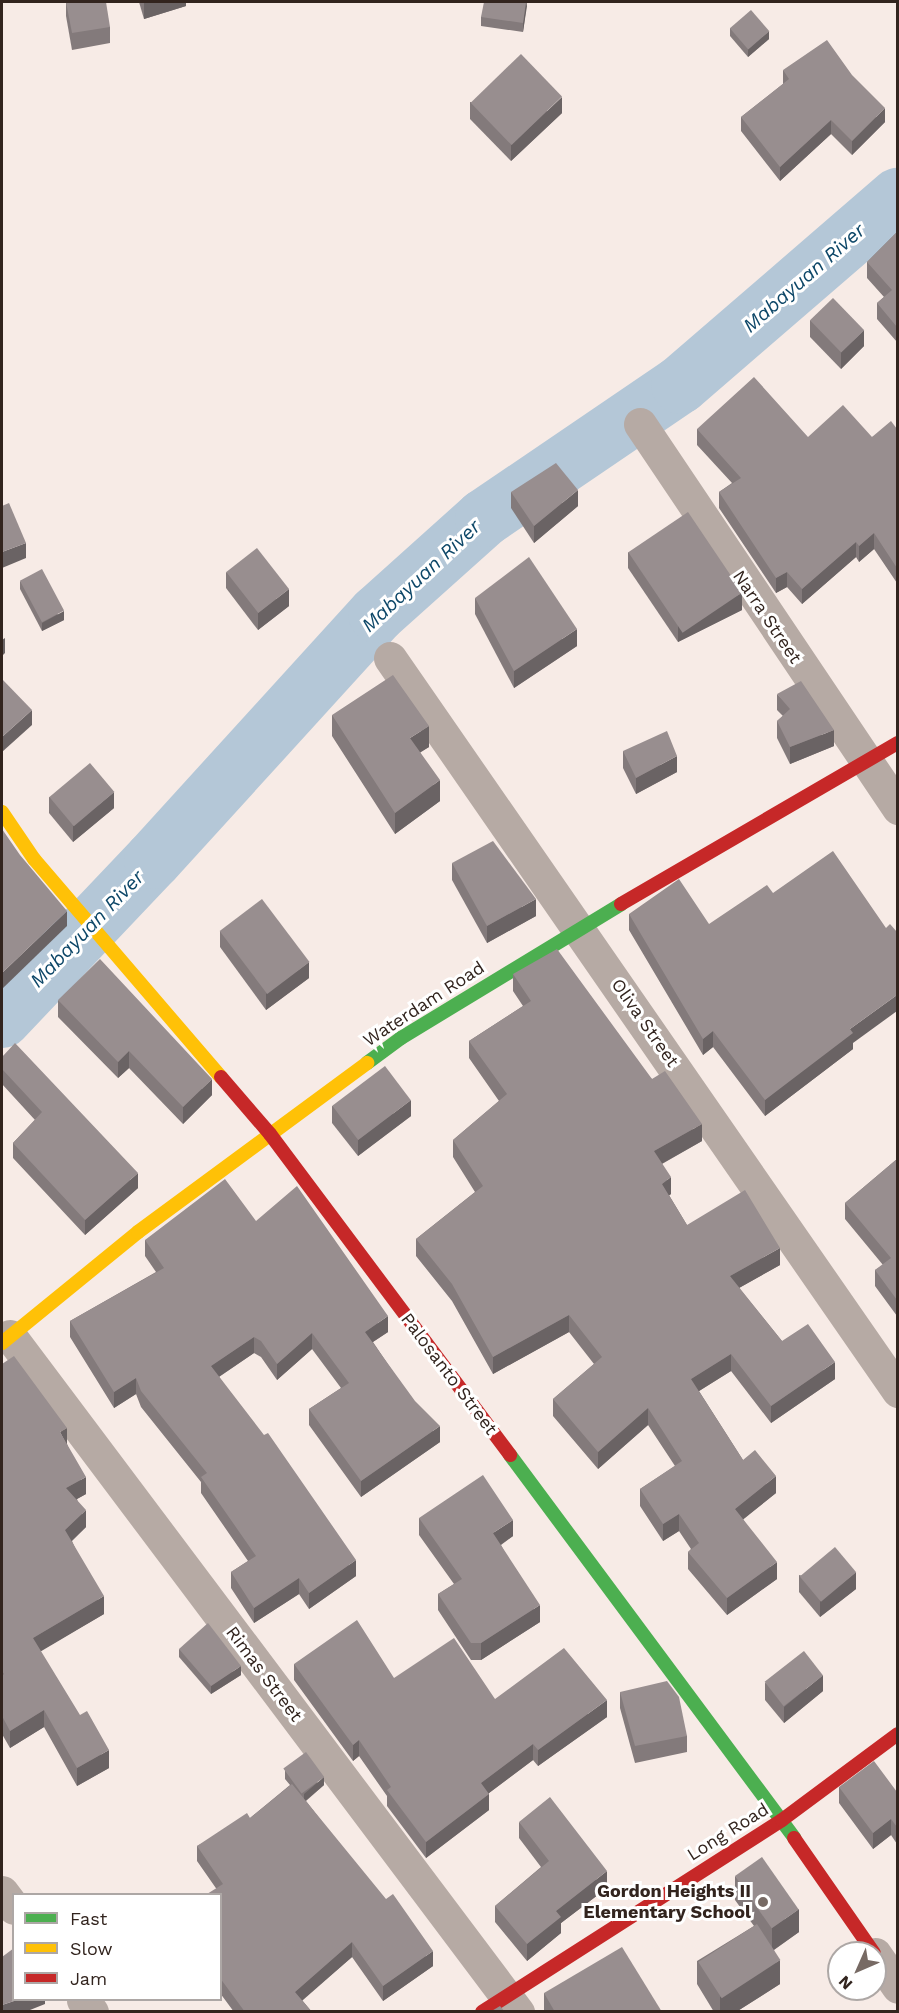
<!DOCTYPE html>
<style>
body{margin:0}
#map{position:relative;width:899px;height:2013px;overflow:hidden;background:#f7ebe6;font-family:"Work Sans",sans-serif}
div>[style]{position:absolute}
.river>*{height:58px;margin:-29px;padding:0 29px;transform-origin:29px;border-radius:29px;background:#b4c7d7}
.street>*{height:33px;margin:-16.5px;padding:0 16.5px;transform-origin:16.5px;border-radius:16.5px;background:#b6aaa4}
.fast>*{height:14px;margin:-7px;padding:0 7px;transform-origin:7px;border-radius:7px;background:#4caf50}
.slow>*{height:14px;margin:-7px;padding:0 7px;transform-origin:7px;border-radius:7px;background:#ffc107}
.jam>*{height:14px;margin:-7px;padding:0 7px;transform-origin:7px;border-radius:7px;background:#c62828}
.wall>*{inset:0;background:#837a7b}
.shaded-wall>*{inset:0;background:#6a6364}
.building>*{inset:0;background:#988e8f;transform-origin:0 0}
.dots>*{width:16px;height:16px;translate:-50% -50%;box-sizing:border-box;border:3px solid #fff;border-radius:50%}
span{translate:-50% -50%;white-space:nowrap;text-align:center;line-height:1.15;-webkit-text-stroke:6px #fff;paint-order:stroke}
.street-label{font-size:18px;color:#32241e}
.poi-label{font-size:18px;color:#32241e;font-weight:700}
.right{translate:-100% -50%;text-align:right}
.water-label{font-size:20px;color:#0d4768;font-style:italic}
.frame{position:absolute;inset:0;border:3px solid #32241e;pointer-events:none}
.legend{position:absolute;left:12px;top:1893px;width:210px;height:108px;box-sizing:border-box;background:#fff;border:2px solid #ada7a5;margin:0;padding:8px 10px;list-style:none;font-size:18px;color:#32241e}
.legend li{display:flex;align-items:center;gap:12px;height:30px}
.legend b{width:30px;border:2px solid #ada7a5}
.north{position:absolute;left:827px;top:1941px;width:60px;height:60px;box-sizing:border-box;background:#fff;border:2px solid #ada7a5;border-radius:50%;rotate:225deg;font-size:16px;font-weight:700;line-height:24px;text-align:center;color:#32241e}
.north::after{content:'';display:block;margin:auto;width:21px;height:27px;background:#776a64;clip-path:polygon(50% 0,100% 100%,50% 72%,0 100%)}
</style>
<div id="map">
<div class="river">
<i style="left:2px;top:1019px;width:219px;rotate:-46.5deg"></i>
<i style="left:153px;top:860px;width:333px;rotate:-47.7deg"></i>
<i style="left:377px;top:614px;width:144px;rotate:-41.9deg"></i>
<i style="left:484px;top:518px;width:237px;rotate:-34.2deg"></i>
<i style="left:680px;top:385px;width:288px;rotate:-40.8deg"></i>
</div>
<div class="street">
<i style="left:640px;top:424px;width:463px;rotate:56.1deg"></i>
<i style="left:390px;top:658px;width:892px;rotate:55.28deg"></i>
<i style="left:10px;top:1336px;width:846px;rotate:53.08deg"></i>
<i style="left:2px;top:1892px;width:20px;rotate:53deg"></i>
<i style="left:875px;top:1954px;width:40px;rotate:55.1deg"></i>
<i style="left:83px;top:2000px;width:15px;rotate:53deg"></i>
</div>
<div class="fast">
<i style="left:367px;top:1063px;width:42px;rotate:-36.3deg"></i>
<i style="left:401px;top:1038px;width:258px;rotate:-31.3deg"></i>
<i style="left:510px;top:1455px;width:477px;rotate:53.4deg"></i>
</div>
<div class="slow">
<i style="left:2px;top:812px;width:57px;rotate:55.8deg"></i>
<i style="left:34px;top:859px;width:287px;rotate:49.4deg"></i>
<i style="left:2px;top:1343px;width:176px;rotate:-39.2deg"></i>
<i style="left:138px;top:1232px;width:285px;rotate:-36.4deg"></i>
</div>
<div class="jam">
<i style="left:621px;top:904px;width:320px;rotate:-30.2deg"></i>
<i style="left:221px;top:1077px;width:75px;rotate:49.3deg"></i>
<i style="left:270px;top:1134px;width:401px;rotate:53.2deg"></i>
<i style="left:794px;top:1838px;width:140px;rotate:55.2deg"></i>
<i style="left:482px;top:2012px;width:356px;rotate:-32.6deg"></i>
<i style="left:782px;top:1820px;width:144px;rotate:-36.6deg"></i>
</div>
<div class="wall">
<i style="clip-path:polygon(66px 2px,110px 27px,110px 43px,72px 50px,66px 16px)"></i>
<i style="clip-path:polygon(139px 2px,186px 2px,186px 6px,144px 19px)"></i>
<i style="clip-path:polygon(527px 2px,523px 32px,481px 26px,481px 17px)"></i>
<i style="clip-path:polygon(730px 28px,769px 39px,748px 57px,730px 36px)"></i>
<i style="clip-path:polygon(783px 70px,885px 122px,852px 155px,831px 134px,780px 181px,741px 131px,741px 117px,783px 84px)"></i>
<i style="clip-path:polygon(470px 102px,562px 113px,511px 161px,470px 119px)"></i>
<i style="clip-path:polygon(897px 232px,897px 342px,877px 319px,877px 303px,884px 297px,867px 278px,867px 262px)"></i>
<i style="clip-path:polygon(810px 320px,864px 346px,841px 369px,810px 337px)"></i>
<i style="clip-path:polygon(697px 429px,808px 437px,872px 437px,897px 429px,897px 583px,874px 549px,859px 562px,856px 557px,802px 604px,787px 587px,776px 593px,719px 508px,719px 492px,732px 483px,697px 445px)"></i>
<i style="clip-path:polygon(511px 492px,578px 506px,534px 543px,511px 508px)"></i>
<i style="clip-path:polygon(628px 552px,742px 610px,678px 642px,628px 568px)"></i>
<i style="clip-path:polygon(226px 572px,289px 606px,258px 630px,226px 588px)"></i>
<i style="clip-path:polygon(20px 581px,64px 620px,42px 631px,20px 589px)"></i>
<i style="clip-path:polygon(475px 598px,577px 646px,514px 688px,475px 614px)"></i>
<i style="clip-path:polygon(777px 694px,834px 746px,790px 764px,777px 738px,777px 721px,783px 716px,777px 710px)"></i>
<i style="clip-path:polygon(332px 715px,429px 747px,420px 752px,440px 801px,395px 834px,332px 736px)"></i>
<i style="clip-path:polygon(623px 751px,677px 772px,636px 794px,623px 768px)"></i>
<i style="clip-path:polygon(49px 797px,114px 808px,73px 842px,49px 813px)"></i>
<i style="clip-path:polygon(452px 863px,536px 916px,487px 943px,452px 880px)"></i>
<i style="clip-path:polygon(629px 914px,709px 924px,853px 1043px,853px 1049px,765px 1116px,713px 1047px,703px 1055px,629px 930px)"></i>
<i style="clip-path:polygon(220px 931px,309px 978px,266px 1010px,220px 947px)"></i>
<i style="clip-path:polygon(513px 974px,652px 1079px,702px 1141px,662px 1164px,671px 1194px,669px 1195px,687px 1225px,780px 1265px,739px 1288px,782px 1341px,835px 1379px,771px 1423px,731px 1371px,699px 1391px,743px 1460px,776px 1493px,743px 1519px,777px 1579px,727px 1615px,688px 1569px,688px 1552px,691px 1549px,679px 1531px,663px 1541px,640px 1506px,640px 1489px,675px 1466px,648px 1425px,598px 1469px,553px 1416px,553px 1399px,594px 1364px,569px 1332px,493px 1374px,452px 1301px,416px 1256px,416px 1239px,475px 1192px,453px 1157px,453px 1140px,499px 1101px,469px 1058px,469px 1041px,523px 1006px,513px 991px)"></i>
<i style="clip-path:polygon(58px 1000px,212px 1095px,183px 1124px,129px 1068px,118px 1078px,58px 1017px)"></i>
<i style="clip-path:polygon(2px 1057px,138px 1188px,85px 1235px,13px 1158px,13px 1143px,35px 1120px,2px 1084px)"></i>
<i style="clip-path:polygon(332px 1106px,411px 1116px,358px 1156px,332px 1123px)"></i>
<i style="clip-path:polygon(897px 1159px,897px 1316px,875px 1286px,875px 1270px,883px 1265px,845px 1219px,845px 1203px)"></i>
<i style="clip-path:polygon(256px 1221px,388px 1332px,373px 1342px,440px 1442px,361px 1497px,309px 1425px,309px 1409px,341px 1388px,312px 1349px,277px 1380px,261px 1357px,254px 1353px,219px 1377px,356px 1576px,309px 1609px,299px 1594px,254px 1623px,231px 1588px,231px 1572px,248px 1561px,201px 1493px,201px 1482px,141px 1407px,136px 1394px,114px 1408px,70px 1337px,70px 1321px,156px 1272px,145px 1256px,145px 1240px)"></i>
<i style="clip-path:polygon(2px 1364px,67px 1444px,86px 1494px,77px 1499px,86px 1527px,72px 1541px,104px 1614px,40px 1651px,109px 1768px,77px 1786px,44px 1727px,10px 1748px,2px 1734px)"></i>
<i style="clip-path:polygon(419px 1518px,513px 1536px,501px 1545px,540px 1622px,481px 1660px,471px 1660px,438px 1610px,438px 1594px,454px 1584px,419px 1535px)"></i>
<i style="clip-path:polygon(799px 1575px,856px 1589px,820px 1617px,799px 1592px)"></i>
<i style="clip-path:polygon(179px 1649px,241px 1675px,211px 1694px,179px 1657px)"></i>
<i style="clip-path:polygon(294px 1664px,394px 1678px,495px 1699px,607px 1717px,538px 1766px,533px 1760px,489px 1793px,489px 1810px,426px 1858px,387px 1806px,387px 1796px,359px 1756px,353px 1761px,294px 1680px)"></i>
<i style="clip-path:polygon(765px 1683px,823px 1691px,784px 1723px,765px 1700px)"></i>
<i style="clip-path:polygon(620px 1692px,687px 1736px,687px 1752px,635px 1763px,620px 1708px)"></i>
<i style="clip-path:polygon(285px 1770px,324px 1785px,306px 1801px,433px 1966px,383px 2001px,352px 1957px,302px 2000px,312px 2012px,234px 2012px,220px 1993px,220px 1894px,197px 1861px,197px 1846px,250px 1818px,290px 1785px,285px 1779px)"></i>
<i style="clip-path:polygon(839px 1787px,897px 1792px,897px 1844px,891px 1835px,873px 1849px,839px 1803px)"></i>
<i style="clip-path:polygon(519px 1822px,607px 1888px,561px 1923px,561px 1933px,527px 1961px,495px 1922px,495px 1906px,541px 1867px,519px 1838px)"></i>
<i style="clip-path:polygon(735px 1876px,799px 1932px,774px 1950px,780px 1984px,736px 2012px,714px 2012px,697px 1984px,697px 1961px,754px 1926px,735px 1900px)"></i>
<i style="clip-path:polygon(544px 1993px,662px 2012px,544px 2012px)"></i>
</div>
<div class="shaded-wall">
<i style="clip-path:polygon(144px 2px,186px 2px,186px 6px,144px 19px)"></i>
<i style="clip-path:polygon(526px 2px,527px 6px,523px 32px,523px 23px)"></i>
<i style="clip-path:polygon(769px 31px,769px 39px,748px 57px,748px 49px)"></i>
<i style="clip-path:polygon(562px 97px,562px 113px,511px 161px,511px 145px)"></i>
<i style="clip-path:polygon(885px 108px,885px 122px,852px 155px,852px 141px)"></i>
<i style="clip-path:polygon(831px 120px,831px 134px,780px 181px,780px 167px)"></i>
<i style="clip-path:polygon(864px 330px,864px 346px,841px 369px,841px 352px)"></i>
<i style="clip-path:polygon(578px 490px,578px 506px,534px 543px,534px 526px)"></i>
<i style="clip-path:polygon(874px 533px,874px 549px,859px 562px,859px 546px)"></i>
<i style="clip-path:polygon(856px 542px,856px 557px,802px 604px,802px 589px)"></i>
<i style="clip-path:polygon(26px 543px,26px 558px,2px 568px,2px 552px)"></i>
<i style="clip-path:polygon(787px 572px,787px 587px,776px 593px,776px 578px)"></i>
<i style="clip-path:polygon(289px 589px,289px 606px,258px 630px,258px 613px)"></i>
<i style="clip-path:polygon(742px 593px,742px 610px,678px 642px,678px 625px)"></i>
<i style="clip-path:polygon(64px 611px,64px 620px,42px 631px,42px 623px)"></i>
<i style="clip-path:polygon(577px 629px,577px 646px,514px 688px,514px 671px)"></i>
<i style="clip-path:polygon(5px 638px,5px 653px,2px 656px,2px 640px)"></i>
<i style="clip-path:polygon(32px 710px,32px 725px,2px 752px,2px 737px)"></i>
<i style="clip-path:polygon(429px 726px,429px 747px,410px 759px,410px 738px)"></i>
<i style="clip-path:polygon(834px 730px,834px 746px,790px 764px,790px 747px)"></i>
<i style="clip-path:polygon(677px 756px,677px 772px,636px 794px,636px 778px)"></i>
<i style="clip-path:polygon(440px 780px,440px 801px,395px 834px,395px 813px)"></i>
<i style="clip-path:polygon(114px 792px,114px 808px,73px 842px,73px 826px)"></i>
<i style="clip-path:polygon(536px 899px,536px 916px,487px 943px,487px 926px)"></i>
<i style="clip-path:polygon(67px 911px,67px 926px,2px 989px,2px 973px)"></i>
<i style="clip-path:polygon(309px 962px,309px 978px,266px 1010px,266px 994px)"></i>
<i style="clip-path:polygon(897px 995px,897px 1011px,853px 1043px,853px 1049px,765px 1116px,765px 1100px,850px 1029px)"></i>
<i style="clip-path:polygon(713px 1031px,713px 1047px,703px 1055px,703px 1039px)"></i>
<i style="clip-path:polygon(129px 1051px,129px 1068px,118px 1078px,118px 1062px)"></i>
<i style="clip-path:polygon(212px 1079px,212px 1095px,183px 1124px,183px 1107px)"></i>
<i style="clip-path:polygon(411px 1100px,411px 1116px,358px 1156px,358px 1140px)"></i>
<i style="clip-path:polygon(702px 1124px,702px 1141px,654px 1168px,654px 1151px)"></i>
<i style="clip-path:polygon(138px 1173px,138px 1188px,85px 1235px,85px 1220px)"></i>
<i style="clip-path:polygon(671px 1177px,671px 1194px,662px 1201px,662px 1184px)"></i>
<i style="clip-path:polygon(780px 1248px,780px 1265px,730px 1293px,730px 1276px)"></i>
<i style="clip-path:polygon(569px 1315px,569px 1332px,493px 1374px,493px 1357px)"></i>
<i style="clip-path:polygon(388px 1316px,388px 1332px,365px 1347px,365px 1332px)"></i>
<i style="clip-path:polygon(312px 1333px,312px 1349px,277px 1380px,277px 1364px)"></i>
<i style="clip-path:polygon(254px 1337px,254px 1353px,211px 1382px,211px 1366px)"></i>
<i style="clip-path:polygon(731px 1354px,731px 1371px,691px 1396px,691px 1379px)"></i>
<i style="clip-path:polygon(835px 1362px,835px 1379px,771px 1423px,771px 1406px)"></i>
<i style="clip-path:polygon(136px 1378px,136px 1394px,114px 1408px,114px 1392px)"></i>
<i style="clip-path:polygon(648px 1408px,648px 1425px,598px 1469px,598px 1452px)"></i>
<i style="clip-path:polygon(440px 1426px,440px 1442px,361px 1497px,361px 1481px)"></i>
<i style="clip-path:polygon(67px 1428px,67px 1446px,60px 1432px)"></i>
<i style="clip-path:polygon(776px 1476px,776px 1493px,735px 1526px,735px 1509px)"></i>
<i style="clip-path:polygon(86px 1477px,86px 1494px,66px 1505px,66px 1488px)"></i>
<i style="clip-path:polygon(86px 1510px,86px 1527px,65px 1547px,65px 1530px)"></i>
<i style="clip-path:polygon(679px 1514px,679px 1531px,663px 1541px,663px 1524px)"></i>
<i style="clip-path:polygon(513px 1520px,513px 1536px,493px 1550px,493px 1533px)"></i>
<i style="clip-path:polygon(356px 1560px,356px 1576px,309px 1609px,309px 1593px)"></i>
<i style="clip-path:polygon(777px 1562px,777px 1579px,727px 1615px,727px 1598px)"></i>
<i style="clip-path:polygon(856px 1572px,856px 1589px,820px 1617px,820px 1601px)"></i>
<i style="clip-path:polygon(299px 1578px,299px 1594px,254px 1623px,254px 1608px)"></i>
<i style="clip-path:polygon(104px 1596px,104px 1614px,33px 1656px,33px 1638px)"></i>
<i style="clip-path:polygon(540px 1605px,540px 1622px,481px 1660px,481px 1643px)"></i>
<i style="clip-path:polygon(241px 1666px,241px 1675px,211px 1694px,211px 1686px)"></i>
<i style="clip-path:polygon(823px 1675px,823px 1691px,784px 1723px,784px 1707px)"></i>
<i style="clip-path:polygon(607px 1700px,607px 1717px,538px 1766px,538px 1750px)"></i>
<i style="clip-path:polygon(44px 1710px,44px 1727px,10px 1748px,10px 1731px)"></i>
<i style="clip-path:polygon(359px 1740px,359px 1756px,353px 1761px,353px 1745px)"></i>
<i style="clip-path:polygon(533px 1744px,533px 1760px,481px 1799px,481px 1783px)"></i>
<i style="clip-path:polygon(109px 1750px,109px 1768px,77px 1786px,77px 1768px)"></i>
<i style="clip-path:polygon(324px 1777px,324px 1785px,304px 1802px,304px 1794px)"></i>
<i style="clip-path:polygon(489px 1794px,489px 1810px,426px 1858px,426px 1842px)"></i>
<i style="clip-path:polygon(891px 1819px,891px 1835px,873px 1849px,873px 1833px)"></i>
<i style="clip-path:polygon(607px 1871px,607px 1888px,561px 1923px,561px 1933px,527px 1961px,527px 1944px,556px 1911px)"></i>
<i style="clip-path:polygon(799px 1909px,799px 1932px,772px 1951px,772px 1928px)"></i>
<i style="clip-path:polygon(352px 1942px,352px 1957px,295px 2007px,295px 1992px)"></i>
<i style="clip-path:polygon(433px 1951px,433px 1966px,383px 2001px,383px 1986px)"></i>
<i style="clip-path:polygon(780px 1960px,780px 1984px,736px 2012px,720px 2012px,720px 1997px)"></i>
<i style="clip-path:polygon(17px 2000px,45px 2000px,45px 2004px,25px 2012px,2px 2012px,2px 2005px)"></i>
</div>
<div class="building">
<i style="clip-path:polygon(66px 2px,106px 2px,110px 27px,72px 33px)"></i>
<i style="clip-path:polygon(484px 2px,526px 2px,523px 23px,481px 17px)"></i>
<i style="left:751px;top:10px;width:28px;height:28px;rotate:49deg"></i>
<i style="clip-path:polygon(827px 40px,852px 75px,885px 108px,852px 141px,831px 120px,780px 167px,741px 117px,789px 79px,783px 70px)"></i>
<i style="left:521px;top:54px;width:59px;height:70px;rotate:46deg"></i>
<i style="clip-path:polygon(897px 232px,897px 327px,877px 303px,892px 290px,867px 262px)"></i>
<i style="left:833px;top:298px;width:45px;height:32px;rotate:46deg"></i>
<i style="clip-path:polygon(754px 377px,808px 437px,843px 405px,872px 437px,891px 421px,897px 429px,897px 568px,874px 533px,859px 546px,856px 542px,802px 589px,787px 572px,776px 578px,719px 492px,741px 478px,697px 429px)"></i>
<i style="clip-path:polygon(556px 463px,578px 490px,534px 526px,511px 492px)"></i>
<i style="clip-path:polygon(9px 503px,26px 543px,2px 552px,2px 506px)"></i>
<i style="left:688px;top:512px;width:97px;height:72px;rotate:56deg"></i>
<i style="left:257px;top:548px;width:52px;height:39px;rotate:52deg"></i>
<i style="clip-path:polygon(529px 557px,577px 629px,514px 671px,475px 598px)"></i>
<i style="left:42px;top:569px;width:47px;height:25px;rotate:62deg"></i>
<i style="clip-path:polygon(393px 675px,429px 726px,410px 738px,440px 780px,395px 813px,332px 715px)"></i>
<i style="clip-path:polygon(2px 679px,32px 710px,2px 737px)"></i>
<i style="clip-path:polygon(801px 681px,834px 730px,790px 747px,777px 721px,790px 709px,777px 694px)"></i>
<i style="clip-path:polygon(667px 731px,677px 756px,636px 778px,623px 751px)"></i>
<i style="left:90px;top:763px;width:38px;height:53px;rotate:50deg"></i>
<i style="clip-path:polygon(2px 829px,20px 855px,67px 911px,2px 973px)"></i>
<i style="clip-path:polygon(493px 841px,536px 899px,487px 926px,452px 863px)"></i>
<i style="clip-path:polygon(833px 851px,886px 928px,890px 924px,897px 932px,897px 995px,850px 1029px,853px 1033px,765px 1100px,713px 1031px,703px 1039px,629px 914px,679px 879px,709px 924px,767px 885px,773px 893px)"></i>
<i style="left:262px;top:899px;width:79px;height:53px;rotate:53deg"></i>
<i style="clip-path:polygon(557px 949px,652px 1079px,665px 1071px,702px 1124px,654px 1151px,671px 1177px,662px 1184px,687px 1225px,745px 1190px,780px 1248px,730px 1276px,782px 1341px,808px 1324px,835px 1362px,771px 1406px,731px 1354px,691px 1379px,743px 1460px,755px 1450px,776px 1476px,735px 1509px,777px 1562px,727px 1598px,688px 1552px,699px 1543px,679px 1514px,663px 1524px,640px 1489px,682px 1461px,648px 1408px,598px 1452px,553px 1399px,602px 1357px,569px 1315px,493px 1357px,452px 1284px,416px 1239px,483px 1186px,453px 1140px,507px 1094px,469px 1041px,531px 1001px,513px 974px)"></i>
<i style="clip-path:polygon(100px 959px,212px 1079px,183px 1107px,129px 1051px,118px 1062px,58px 1000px)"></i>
<i style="clip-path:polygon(15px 1043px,138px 1173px,85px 1220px,13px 1143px,42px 1112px,2px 1069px,2px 1057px)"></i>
<i style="left:385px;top:1066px;width:43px;height:66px;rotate:53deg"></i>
<i style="clip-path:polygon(897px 1159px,897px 1300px,875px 1270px,891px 1258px,845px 1203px)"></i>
<i style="clip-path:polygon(225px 1179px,256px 1221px,297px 1186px,388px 1316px,365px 1332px,415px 1401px,440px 1426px,361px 1481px,309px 1409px,349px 1383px,312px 1333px,277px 1364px,261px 1341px,254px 1337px,211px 1366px,264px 1435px,268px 1433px,356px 1560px,309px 1593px,299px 1578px,254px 1608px,231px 1572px,256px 1556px,201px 1477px,207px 1473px,141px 1391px,136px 1378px,114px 1392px,70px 1321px,164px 1268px,145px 1240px)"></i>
<i style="clip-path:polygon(14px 1356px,67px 1428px,60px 1432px,86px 1477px,66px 1488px,86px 1510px,65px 1530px,104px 1596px,33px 1638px,80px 1715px,87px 1711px,109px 1750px,77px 1768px,44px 1710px,10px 1731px,2px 1716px,2px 1676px,4px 1674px,2px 1671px,2px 1364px)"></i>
<i style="clip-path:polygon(483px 1475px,513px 1520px,493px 1533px,540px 1605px,481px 1643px,471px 1643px,438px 1594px,462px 1579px,419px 1518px)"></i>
<i style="left:835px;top:1547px;width:33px;height:46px;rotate:50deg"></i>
<i style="clip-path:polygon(357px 1620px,394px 1678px,454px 1638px,495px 1699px,564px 1648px,607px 1700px,538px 1750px,533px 1744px,481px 1783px,489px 1794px,426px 1842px,387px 1790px,391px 1787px,359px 1740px,353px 1745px,294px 1664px)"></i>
<i style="clip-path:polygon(208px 1623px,241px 1666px,211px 1686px,179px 1649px)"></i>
<i style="left:804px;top:1651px;width:31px;height:50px;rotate:52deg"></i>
<i style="clip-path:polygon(667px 1681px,679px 1697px,687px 1736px,635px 1746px,620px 1692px)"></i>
<i style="left:306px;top:1752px;width:31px;height:28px;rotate:54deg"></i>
<i style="clip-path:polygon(874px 1761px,897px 1792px,897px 1827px,891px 1819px,873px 1833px,839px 1787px)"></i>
<i style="clip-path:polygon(292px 1784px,386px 1899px,393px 1894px,433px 1951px,383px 1986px,352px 1942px,295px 1992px,312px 2012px,245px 2012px,220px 1978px,220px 1894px,207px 1894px,223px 1884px,197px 1846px,247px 1813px,250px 1818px)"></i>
<i style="clip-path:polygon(550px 1797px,607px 1871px,556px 1911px,561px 1917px,527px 1944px,495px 1906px,549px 1861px,519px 1822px)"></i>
<i style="left:762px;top:1857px;width:64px;height:33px;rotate:55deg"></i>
<i style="left:757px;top:1924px;width:43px;height:70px;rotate:57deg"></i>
<i style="clip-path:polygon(622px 1947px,662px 2012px,555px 2012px,544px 1993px)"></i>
<i style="clip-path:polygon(14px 1948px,14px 2000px,17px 2000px,2px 2005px,2px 1957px)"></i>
<i style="clip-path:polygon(500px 2006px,505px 2012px,490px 2012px)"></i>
</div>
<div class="dots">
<i style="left:763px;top:1902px;background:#776a64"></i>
</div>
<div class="street-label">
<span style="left:767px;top:617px;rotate:56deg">Narra Street</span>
<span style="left:424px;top:1004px;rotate:-33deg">Waterdam Road</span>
<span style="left:645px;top:1023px;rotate:55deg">Oliva Street</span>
<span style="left:449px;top:1374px;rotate:53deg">Palosanto Street</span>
<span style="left:264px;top:1674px;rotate:53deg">Rimas Street</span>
<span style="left:728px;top:1832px;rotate:-32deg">Long Road</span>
</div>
<div class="poi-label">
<span class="right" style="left:751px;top:1902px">Gordon Heights II<br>Elementary School</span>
</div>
<div class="water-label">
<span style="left:804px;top:278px;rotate:-41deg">Mabayuan River</span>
<span style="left:421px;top:576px;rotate:-43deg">Mabayuan River</span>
<span style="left:87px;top:929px;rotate:-46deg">Mabayuan River</span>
</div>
<div class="frame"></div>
<ul class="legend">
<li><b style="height:8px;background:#4caf50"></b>Fast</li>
<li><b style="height:8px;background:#ffc107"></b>Slow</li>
<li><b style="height:8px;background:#c62828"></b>Jam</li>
</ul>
<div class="north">N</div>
</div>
